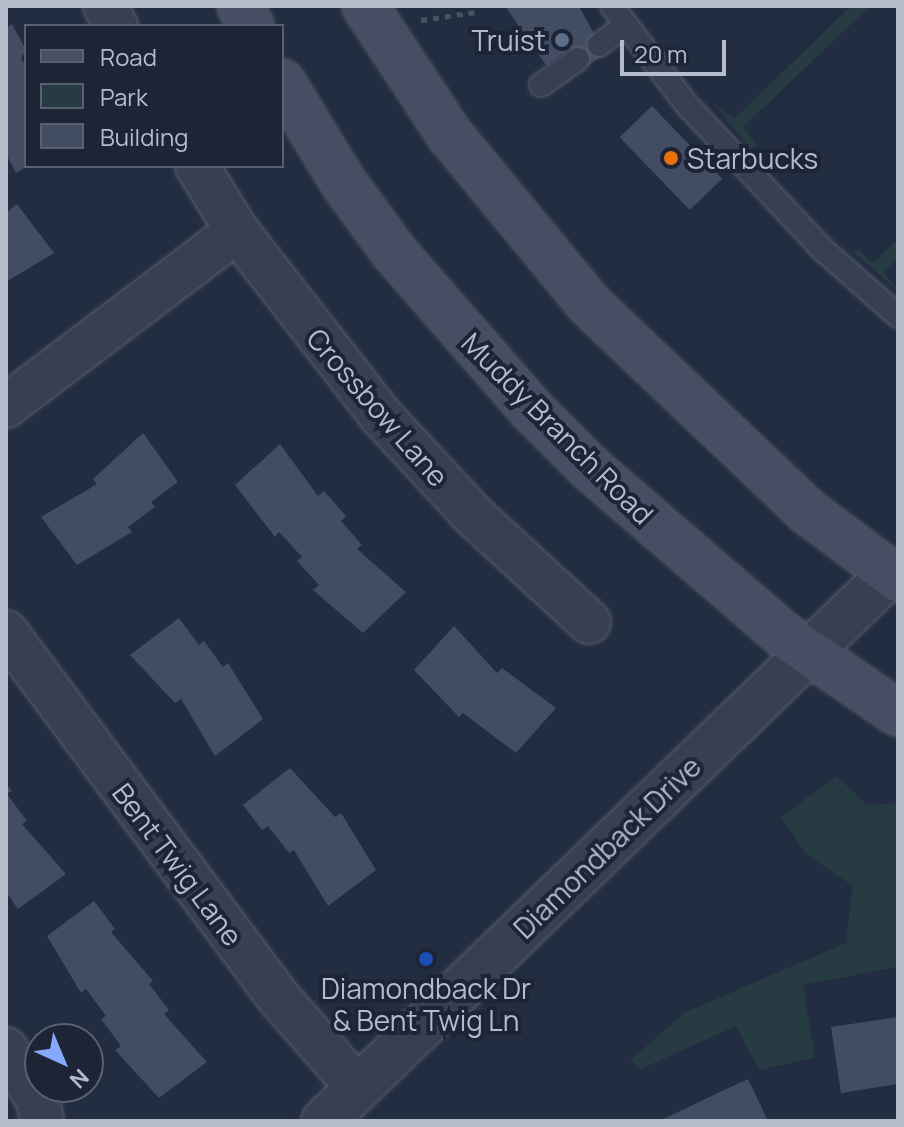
<!DOCTYPE html>
<style>
body{margin:0}
#map{position:relative;width:904px;height:1127px;overflow:hidden;background:#232d41;font-family:Manrope,sans-serif}
div>[style]{position:absolute}
.green>*{inset:0;background:#263b42}
.building>*{inset:0;background:#424c63;transform-origin:0 0}
.path>*{height:5px;margin-top:-2.5px;transform-origin:0;background:repeating-linear-gradient(90deg,#41575b 0 6px,transparent 0 12px)}
.roads{filter:drop-shadow(0 0 2px #565d6e) drop-shadow(0 0 2px #565d6e)}
.service>*{height:22px;margin:-11px;padding:0 11px;transform-origin:11px;border-radius:11px;background:#383f50}
.minor>*{height:42px;margin:-21px;padding:0 21px;transform-origin:21px;border-radius:21px;background:#383f50}
.tertiary>*{height:44px;margin:-22px;padding:0 22px;transform-origin:22px;border-radius:22px;background:#383f50}
.secondary>*{height:44px;margin:-22px;padding:0 22px;transform-origin:22px;border-radius:22px;background:#464e64}
.dots>*{width:22px;height:22px;translate:-50% -50%;box-sizing:border-box;border:4px solid #1d2435;border-radius:50%}
span{translate:-50% -50%;white-space:nowrap;text-align:center;line-height:1.15;-webkit-text-stroke:8px #1d2435;paint-order:stroke}
.poi-label{font-size:28px;color:#b4bbcb}
.right{translate:-100% -50%;text-align:right}
.left{translate:0 -50%;text-align:left}
.street-label{font-size:28px;color:#b4bbcb}
.frame{position:absolute;inset:0;border:8px solid #b4bbcb;pointer-events:none}
.legend{position:absolute;left:24px;top:24px;width:260px;height:144px;box-sizing:border-box;background:#1d2435;border:2px solid #596071;margin:0;padding:10px 14px;list-style:none;font-size:24px;color:#b4bbcb}
.legend li{display:flex;align-items:center;gap:16px;height:40px}
.legend b{width:40px;border:2px solid #596071}
.north{position:absolute;left:24px;top:1023px;width:80px;height:80px;box-sizing:border-box;background:#1d2435;border:2px solid #596071;border-radius:50%;rotate:136deg;font-size:22px;font-weight:700;line-height:32px;text-align:center;color:#b4bbcb}
.north::after{content:'';display:block;margin:auto;width:28px;height:36px;background:#87a9fd;clip-path:polygon(50% 0,100% 100%,50% 72%,0 100%)}
.scale{position:absolute;left:620px;top:40px;width:106px;height:36px;box-sizing:border-box;border:4px solid #b4bbcb;border-top:0;padding-left:10px;font-size:24px;line-height:28px;white-space:nowrap;color:#b4bbcb;-webkit-text-stroke:6px #1d2435;paint-order:stroke}
</style>
<div id="map">
<div class="green">
<i style="clip-path:polygon(851px 6px,870px 6px,743px 127px,757px 145px,751px 150px,714px 104px,734px 119px)"></i>
<i style="clip-path:polygon(898px 239px,898px 258px,884px 272px,898px 291px,853px 252px,858px 249px,873px 263px)"></i>
<i style="clip-path:polygon(837px 776px,867px 805px,898px 803px,898px 967px,803px 985px,815px 1058px,759px 1070px,736px 1026px,641px 1069px,630px 1061px,684px 1013px,846px 943px,853px 886px,806px 854px,781px 817px)"></i>
</div>
<div class="building">
<i style="clip-path:polygon(505px 6px,579px 6px,605px 54px,584px 68px,570px 48px,546px 65px)"></i>
<i style="clip-path:polygon(12px 24px,26px 50px,21px 58px,26px 67px,26px 167px,16px 173px,6px 154px,6px 28px)"></i>
<i style="left:652px;top:106px;width:101px;height:45px;rotate:46deg"></i>
<i style="clip-path:polygon(17px 204px,54px 253px,6px 282px,6px 213px)"></i>
<i style="clip-path:polygon(143px 433px,178px 482px,151px 502px,155px 507px,128px 527px,132px 532px,77px 565px,41px 517px,97px 484px,93px 479px)"></i>
<i style="clip-path:polygon(280px 444px,318px 496px,324px 491px,346px 516px,341px 521px,362px 545px,357px 549px,406px 592px,363px 633px,313px 590px,319px 585px,297px 561px,302px 557px,279px 532px,275px 537px,235px 485px)"></i>
<i style="clip-path:polygon(179px 618px,199px 645px,204px 641px,223px 667px,228px 663px,263px 719px,215px 756px,181px 699px,175px 703px,130px 655px)"></i>
<i style="clip-path:polygon(454px 626px,497px 673px,502px 668px,556px 708px,516px 753px,463px 713px,459px 717px,414px 670px)"></i>
<i style="clip-path:polygon(290px 768px,335px 817px,341px 813px,376px 870px,328px 906px,294px 850px,289px 853px,268px 826px,262px 830px,243px 805px)"></i>
<i style="clip-path:polygon(6px 783px,12px 791px,7px 794px,27px 821px,22px 824px,66px 874px,18px 909px,6px 892px)"></i>
<i style="clip-path:polygon(94px 901px,115px 929px,111px 932px,153px 981px,149px 984px,169px 1010px,164px 1014px,207px 1062px,159px 1098px,115px 1050px,121px 1046px,101px 1019px,106px 1016px,86px 989px,81px 993px,47px 936px)"></i>
<i style="clip-path:polygon(898px 1017px,898px 1084px,841px 1093px,831px 1027px)"></i>
<i style="clip-path:polygon(748px 1079px,768px 1121px,659px 1121px,720px 1092px)"></i>
</div>
<div class="path">
<i style="left:421px;top:20px;width:55px;rotate:-8.4deg"></i>
</div>
<div class="roads">
<div class="service">
<i style="left:612px;top:6px;width:124px;rotate:52.9deg"></i>
<i style="left:687px;top:105px;width:197px;rotate:46.8deg"></i>
<i style="left:822px;top:249px;width:101px;rotate:41.4deg"></i>
<i style="left:599px;top:45px;width:34px;rotate:-37deg"></i>
<i style="left:541px;top:85px;width:45px;rotate:-35.1deg"></i>
</div>
<div class="minor">
<i style="left:105px;top:6px;width:23px;rotate:61deg"></i>
<i style="left:197px;top:166px;width:76px;rotate:58.4deg"></i>
<i style="left:237px;top:231px;width:236px;rotate:52.1deg"></i>
<i style="left:382px;top:417px;width:137px;rotate:47.1deg"></i>
<i style="left:475px;top:517px;width:155px;rotate:42.6deg"></i>
<i style="left:6px;top:406px;width:290px;rotate:-37.1deg"></i>
<i style="left:6px;top:632px;width:455px;rotate:53.3deg"></i>
<i style="left:278px;top:997px;width:121px;rotate:48.7deg"></i>
<i style="left:6px;top:1049px;width:60px;rotate:57.9deg"></i>
<i style="left:38px;top:1100px;width:21px;rotate:79deg"></i>
</div>
<div class="tertiary">
<i style="left:324px;top:1121px;width:787px;rotate:-44.02deg"></i>
</div>
<div class="secondary">
<i style="left:240px;top:6px;width:23px;rotate:61deg"></i>
<i style="left:365px;top:6px;width:153px;rotate:56.7deg"></i>
<i style="left:449px;top:134px;width:220px;rotate:50.5deg"></i>
<i style="left:589px;top:304px;width:301px;rotate:43.5deg"></i>
<i style="left:807px;top:511px;width:114px;rotate:36.8deg"></i>
<i style="left:282px;top:82px;width:117px;rotate:58.6deg"></i>
<i style="left:343px;top:182px;width:87px;rotate:53.9deg"></i>
<i style="left:394px;top:252px;width:210px;rotate:48.9deg"></i>
<i style="left:532px;top:410px;width:81px;rotate:45deg"></i>
<i style="left:589px;top:467px;width:259px;rotate:40.8deg"></i>
<i style="left:785px;top:636px;width:137px;rotate:34.3deg"></i>
</div>
</div>
<div class="dots">
<i style="left:562px;top:40px;background:#5c6f8a"></i>
<i style="left:671px;top:158px;background:#e8710a"></i>
<i style="left:426px;top:959px;background:#1a4fb4"></i>
</div>
<div class="poi-label">
<span class="right" style="left:546px;top:40px">Truist</span>
<span class="left" style="left:687px;top:158px">Starbucks</span>
<span style="left:426px;top:1004px">Diamondback Dr<br>&amp; Bent Twig Ln</span>
</div>
<div class="street-label">
<span style="left:378px;top:407px;rotate:49deg">Crossbow Lane</span>
<span style="left:558px;top:428px;rotate:45deg">Muddy Branch Road</span>
<span style="left:607px;top:847px;rotate:-44deg">Diamondback Drive</span>
<span style="left:178px;top:864px;rotate:53deg">Bent Twig Lane</span>
</div>
<div class="frame"></div>
<ul class="legend">
<li><b style="height:10px;background:#464e64"></b>Road</li>
<li><b style="height:22px;background:#263b42"></b>Park</li>
<li><b style="height:22px;background:#424c63"></b>Building</li>
</ul>
<div class="north">N</div>
<div class="scale">20 m</div>
</div>
